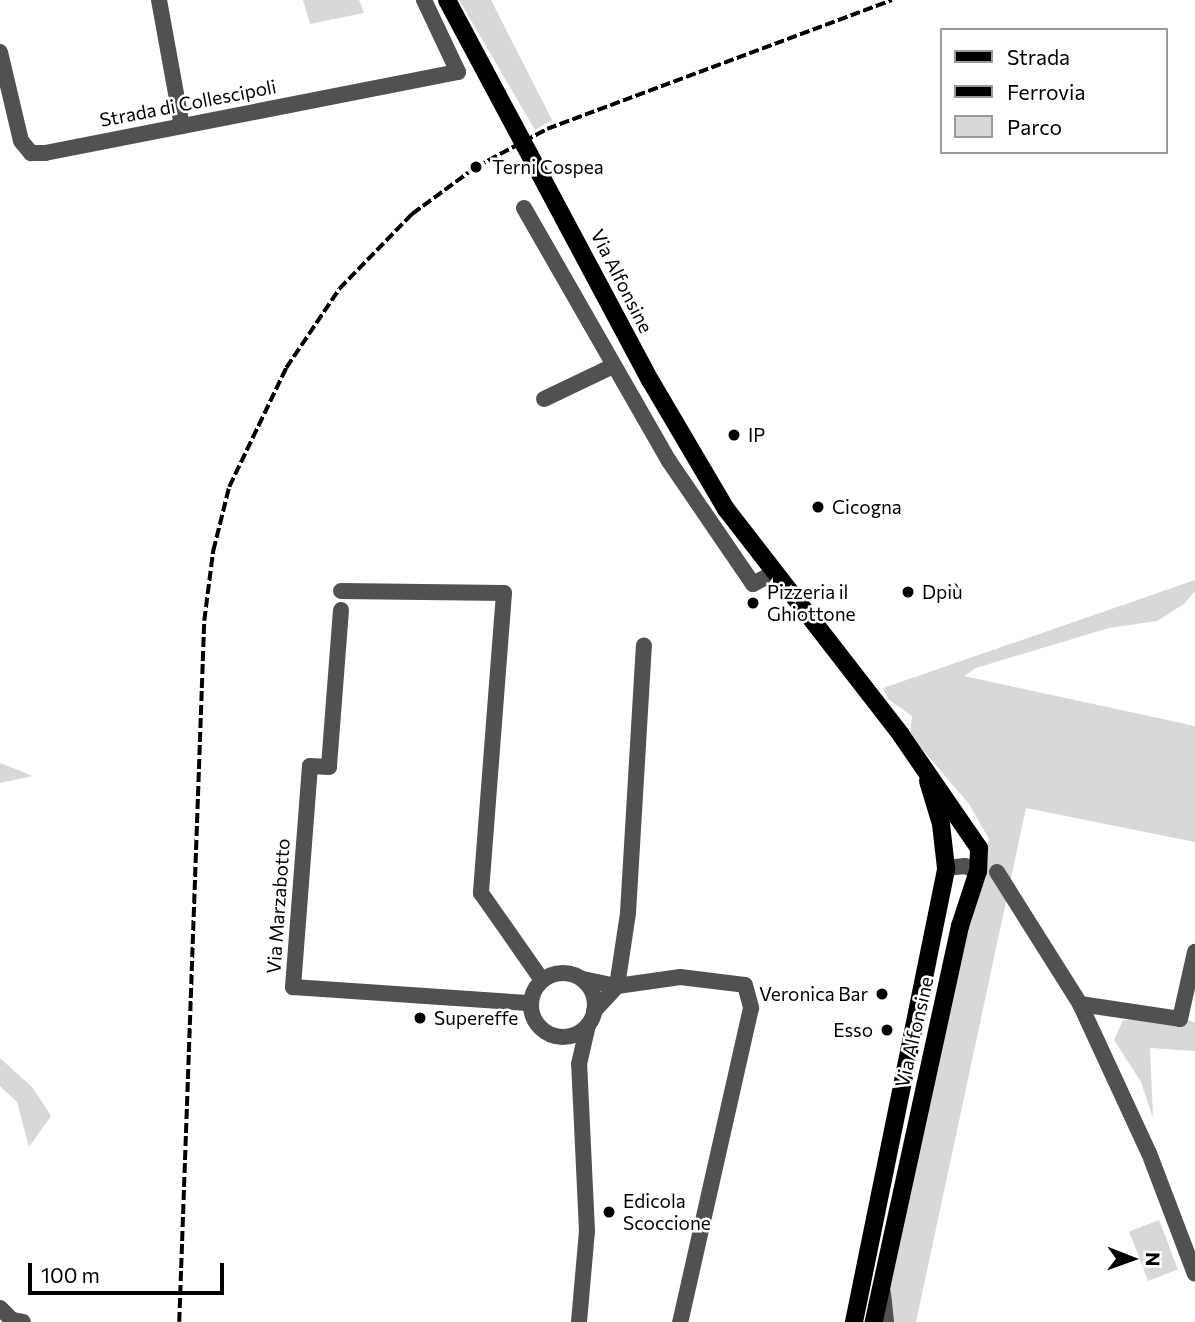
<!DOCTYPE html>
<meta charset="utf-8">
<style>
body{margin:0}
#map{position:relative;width:1195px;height:1322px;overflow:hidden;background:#fff;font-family:Commissioner,sans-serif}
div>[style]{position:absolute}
.green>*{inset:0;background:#d8d8d8;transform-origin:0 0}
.minor>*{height:16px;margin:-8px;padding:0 8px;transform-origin:8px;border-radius:8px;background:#515151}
.minor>.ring{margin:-8px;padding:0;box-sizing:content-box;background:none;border:16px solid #515151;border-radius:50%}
.major>*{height:18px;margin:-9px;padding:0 9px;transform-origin:9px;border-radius:9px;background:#000}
.rail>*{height:3.5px;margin-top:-1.75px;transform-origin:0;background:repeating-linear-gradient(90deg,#000 0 10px,transparent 0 13.5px)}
.dots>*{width:19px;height:19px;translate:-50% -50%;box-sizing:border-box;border:4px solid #fff;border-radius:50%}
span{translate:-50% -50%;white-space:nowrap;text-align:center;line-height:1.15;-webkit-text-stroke:5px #fff;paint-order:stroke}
.street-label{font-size:19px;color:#000}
.poi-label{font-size:19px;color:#000}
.left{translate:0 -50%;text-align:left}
.right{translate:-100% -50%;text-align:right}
.legend{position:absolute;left:940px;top:28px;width:228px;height:126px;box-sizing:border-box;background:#fff;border:2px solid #999;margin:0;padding:9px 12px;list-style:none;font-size:21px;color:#000}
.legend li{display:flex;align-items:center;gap:14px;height:35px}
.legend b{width:35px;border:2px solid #999}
.north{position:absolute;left:1097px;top:1224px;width:70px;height:70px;-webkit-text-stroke:5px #fff;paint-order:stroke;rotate:91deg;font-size:19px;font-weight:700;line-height:28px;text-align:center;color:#000}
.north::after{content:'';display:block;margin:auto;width:24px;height:32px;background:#000;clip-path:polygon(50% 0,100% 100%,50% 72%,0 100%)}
.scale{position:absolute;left:28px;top:1263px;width:196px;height:32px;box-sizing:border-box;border:4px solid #000;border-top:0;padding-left:9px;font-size:21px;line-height:24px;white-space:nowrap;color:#000;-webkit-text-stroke:5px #fff;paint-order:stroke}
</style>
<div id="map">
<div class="green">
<i style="clip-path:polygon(303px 0,359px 0,364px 13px,310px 24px)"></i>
<i style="clip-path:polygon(459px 0,491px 0,552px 120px,535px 130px)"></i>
<i style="clip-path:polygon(1195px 580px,1195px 591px,1184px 604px,1157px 621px,1109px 628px,976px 668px,964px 676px,1195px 726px,1195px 842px,1026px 808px,916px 1322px,882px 1322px,962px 941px,989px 839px,969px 804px,910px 735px,912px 716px,888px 699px,883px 688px)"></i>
<i style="clip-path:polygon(0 763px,33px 776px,0 783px)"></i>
<i style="clip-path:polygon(1180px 1019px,1195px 1022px,1195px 1051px,1150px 1048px,1153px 1118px,1141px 1082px,1114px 1040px,1123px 1020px)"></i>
<i style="clip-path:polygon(0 1058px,33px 1088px,51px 1116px,29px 1147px,17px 1102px,0 1086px)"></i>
<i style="left:1159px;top:1220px;width:53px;height:32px;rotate:69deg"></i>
</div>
<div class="minor">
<i style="left:159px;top:0;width:128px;rotate:79.7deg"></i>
<i style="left:0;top:52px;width:91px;rotate:76.7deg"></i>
<i style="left:21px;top:141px;width:16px;rotate:50deg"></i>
<i style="left:31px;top:153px;width:14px"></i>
<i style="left:45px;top:153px;width:421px;rotate:-11.1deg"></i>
<i style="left:458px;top:72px;width:80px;rotate:-115.3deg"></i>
<i style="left:524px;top:208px;width:292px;rotate:60.2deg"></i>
<i style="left:669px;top:461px;width:149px;rotate:55.7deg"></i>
<i style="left:753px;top:584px;width:24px;rotate:-28deg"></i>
<i style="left:544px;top:399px;width:76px;rotate:-25.6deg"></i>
<i style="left:341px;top:591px;width:163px;rotate:0.7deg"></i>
<i style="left:504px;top:593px;width:301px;rotate:94.4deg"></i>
<i style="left:481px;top:893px;width:106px;rotate:55deg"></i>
<i style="left:341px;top:610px;width:157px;rotate:94.4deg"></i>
<i style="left:329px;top:767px;width:19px;rotate:-177deg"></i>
<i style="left:310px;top:766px;width:222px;rotate:94.4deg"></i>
<i style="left:293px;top:987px;width:238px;rotate:3.9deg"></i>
<i style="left:946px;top:868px;width:19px;rotate:-6deg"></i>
<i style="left:965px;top:866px;width:14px;rotate:21deg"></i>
<i style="left:997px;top:872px;width:156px;rotate:57.8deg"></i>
<i style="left:1080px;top:1004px;width:164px;rotate:65.2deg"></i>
<i style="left:1149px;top:1153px;width:129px;rotate:69.2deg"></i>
<i class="ring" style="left:531px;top:973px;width:48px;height:48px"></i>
<i style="left:583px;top:979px;width:35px;rotate:12deg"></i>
<i style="left:617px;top:986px;width:64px;rotate:-8.1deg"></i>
<i style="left:680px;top:977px;width:65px;rotate:7deg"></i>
<i style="left:745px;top:985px;width:24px;rotate:75deg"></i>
<i style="left:751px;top:1008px;width:322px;rotate:102.7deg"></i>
<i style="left:1080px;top:1004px;width:101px;rotate:8.5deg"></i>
<i style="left:1180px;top:1019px;width:69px;rotate:-77.4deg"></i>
<i style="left:594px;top:1011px;width:34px;rotate:-47deg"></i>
<i style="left:617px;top:986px;width:74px;rotate:-81.4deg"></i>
<i style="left:628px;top:913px;width:268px;rotate:-86.6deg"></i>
<i style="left:883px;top:1293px;width:29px;rotate:84deg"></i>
<i style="left:0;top:1308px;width:17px;rotate:45deg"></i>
<i style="left:12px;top:1320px;width:11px;rotate:10deg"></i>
<i style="left:579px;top:1322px;width:91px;rotate:-85deg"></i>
<i style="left:587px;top:1231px;width:167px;rotate:-92.7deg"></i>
<i style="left:579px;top:1064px;width:40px;rotate:-77deg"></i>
</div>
<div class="major">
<i style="left:447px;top:0;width:431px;rotate:61.9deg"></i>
<i style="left:650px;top:380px;width:150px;rotate:59.5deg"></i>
<i style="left:726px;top:509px;width:286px;rotate:52.2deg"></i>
<i style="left:901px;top:735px;width:137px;rotate:55.4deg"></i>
<i style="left:979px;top:848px;width:23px;rotate:92deg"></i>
<i style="left:978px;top:871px;width:58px;rotate:108.1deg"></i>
<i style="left:960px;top:926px;width:405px;rotate:102.3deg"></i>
<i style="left:854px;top:1322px;width:463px;rotate:-78.5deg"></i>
<i style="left:946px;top:868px;width:44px;rotate:-96.5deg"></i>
<i style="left:941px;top:824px;width:45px;rotate:-106.8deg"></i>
</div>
<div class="rail">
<i style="left:179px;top:1322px;width:701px;rotate:-87.96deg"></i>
<i style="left:204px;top:621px;width:71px;rotate:-82.7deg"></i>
<i style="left:213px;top:551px;width:66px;rotate:-76deg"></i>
<i style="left:229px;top:487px;width:132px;rotate:-64.4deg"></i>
<i style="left:286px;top:368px;width:95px;rotate:-56.1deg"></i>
<i style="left:339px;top:289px;width:105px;rotate:-45.8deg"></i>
<i style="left:412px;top:214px;width:79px;rotate:-36.3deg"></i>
<i style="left:476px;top:167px;width:81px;rotate:-28.2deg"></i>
<i style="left:547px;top:129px;width:368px;rotate:-20.5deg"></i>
</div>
<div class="dots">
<i style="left:476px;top:167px;background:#000"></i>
<i style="left:734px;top:435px;background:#000"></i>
<i style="left:818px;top:507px;background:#000"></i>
<i style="left:908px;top:592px;background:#000"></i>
<i style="left:753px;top:603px;background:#000"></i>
<i style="left:882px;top:994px;background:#000"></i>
<i style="left:420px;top:1018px;background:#000"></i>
<i style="left:887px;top:1030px;background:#000"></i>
<i style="left:609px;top:1212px;background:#000"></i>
</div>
<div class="street-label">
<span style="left:188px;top:103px;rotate:-11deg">Strada di Collescipoli</span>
<span style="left:622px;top:281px;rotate:63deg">Via Alfonsine</span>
<span style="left:278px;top:906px;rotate:-86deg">Via Marzabotto</span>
<span style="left:914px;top:1032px;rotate:-77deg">Via Alfonsine</span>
</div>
<div class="poi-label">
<span class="left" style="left:492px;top:167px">Terni Cospea</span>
<span class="left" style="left:748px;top:435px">IP</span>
<span class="left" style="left:832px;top:507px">Cicogna</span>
<span class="left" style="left:767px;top:603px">Pizzeria il<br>Ghiottone</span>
<span class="left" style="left:922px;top:592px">Dpiù</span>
<span class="right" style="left:868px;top:994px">Veronica Bar</span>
<span class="left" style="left:434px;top:1018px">Supereffe</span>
<span class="right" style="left:873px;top:1030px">Esso</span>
<span class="left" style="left:623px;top:1212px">Edicola<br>Scoccione</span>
</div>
<ul class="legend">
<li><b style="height:9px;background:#000"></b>Strada</li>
<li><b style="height:9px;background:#000"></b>Ferrovia</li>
<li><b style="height:19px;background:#d8d8d8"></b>Parco</li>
</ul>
<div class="north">N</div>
<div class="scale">100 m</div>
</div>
